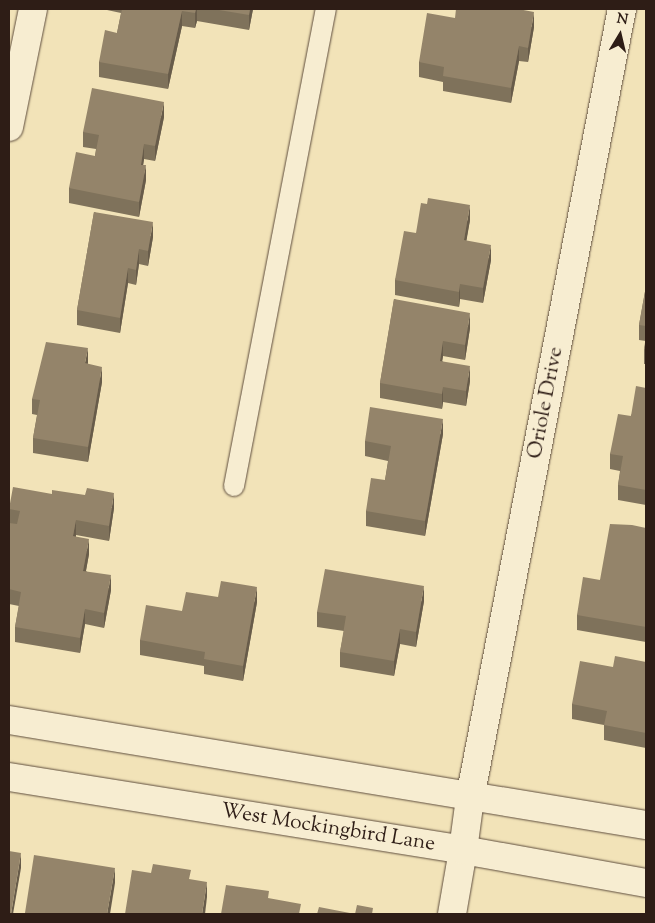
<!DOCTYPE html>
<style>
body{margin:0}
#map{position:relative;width:655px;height:923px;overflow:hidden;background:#f2e3b8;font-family:"Sorts Mill Goudy",serif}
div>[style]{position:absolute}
.roads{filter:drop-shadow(0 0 1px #5f4e3e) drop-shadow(0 0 1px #5f4e3e)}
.lane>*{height:20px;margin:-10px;padding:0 10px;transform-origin:10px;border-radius:10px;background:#f7edd1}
.street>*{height:28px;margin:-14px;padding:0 14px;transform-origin:14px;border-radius:14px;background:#f7edd1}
.secondary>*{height:28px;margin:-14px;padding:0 14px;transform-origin:14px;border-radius:14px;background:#f7edd1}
.wall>*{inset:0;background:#7f725b}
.shaded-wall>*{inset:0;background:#685c4a}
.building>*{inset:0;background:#94846a}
span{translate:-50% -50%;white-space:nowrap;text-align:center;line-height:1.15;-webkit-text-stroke:4px #f7edd1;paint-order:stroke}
.street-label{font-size:21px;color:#2e1d16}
.frame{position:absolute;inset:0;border:10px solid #2e1d16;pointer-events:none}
.north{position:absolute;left:595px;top:10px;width:50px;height:50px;-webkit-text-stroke:4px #f7edd1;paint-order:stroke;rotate:9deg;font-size:14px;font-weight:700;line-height:20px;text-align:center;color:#2e1d16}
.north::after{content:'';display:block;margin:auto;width:18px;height:22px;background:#2e1d16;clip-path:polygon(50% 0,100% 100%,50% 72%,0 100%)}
</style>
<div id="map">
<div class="roads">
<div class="lane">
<i style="left:234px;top:486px;width:486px;rotate:-79.1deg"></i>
</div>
<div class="street">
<i style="left:9px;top:127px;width:120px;rotate:-78.5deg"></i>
<i style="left:470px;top:798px;width:804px;rotate:-79.1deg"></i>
<i style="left:452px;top:914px;width:65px;rotate:-80.2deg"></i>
</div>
<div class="secondary">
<i style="left:9px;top:720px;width:646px;rotate:9.36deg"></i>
<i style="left:9px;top:777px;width:460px;rotate:9.1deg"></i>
<i style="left:463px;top:850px;width:186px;rotate:10.2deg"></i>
<i style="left:463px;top:850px;width:52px;rotate:-82.3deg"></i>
</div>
</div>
<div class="wall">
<i style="clip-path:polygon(107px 9px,253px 9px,249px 30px,197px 21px,195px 28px,182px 26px,168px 89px,99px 77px,99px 62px,117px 33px,121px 13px,107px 10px)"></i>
<i style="clip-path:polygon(455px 18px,534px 27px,528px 62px,519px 61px,511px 103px,443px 91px,443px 82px,419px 77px,419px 62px)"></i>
<i style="clip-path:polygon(164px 117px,155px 161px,144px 159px,143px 165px,146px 180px,139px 217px,69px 203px,69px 188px,95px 156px,96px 149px,83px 147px,83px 132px)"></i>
<i style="clip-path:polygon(94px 212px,153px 237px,148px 266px,139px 264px,136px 285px,128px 283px,120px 333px,77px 325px,77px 310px)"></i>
<i style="clip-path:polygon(470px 220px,466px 241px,491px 260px,483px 303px,460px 299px,459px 307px,395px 295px,395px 280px,416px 233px)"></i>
<i style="clip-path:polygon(646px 286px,646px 364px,644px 364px,644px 349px,646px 341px,639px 340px,639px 325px)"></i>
<i style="clip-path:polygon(394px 299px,470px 328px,465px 360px,443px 356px,442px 361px,470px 381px,466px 406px,443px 402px,442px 409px,380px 398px,380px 383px)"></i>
<i style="clip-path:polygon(88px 364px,102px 382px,88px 462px,33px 453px,33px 438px,37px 415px,32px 414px,32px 399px)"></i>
<i style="clip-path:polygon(646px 388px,646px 505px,618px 500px,618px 485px,620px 471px,610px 469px,610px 454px)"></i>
<i style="clip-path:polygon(443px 434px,425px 536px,366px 526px,366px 511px,385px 480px,388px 461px,365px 456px,365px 441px)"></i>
<i style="clip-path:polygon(114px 508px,109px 541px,76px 535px,76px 537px,89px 554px,86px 571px,111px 590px,104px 628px,85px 624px,80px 653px,15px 642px,15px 627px,19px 606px,9px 604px,9px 509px)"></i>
<i style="clip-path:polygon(646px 528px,646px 642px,577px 630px,577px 615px,600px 580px)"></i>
<i style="clip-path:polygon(218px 597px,257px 602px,243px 681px,204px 674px,204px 666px,140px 655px,140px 640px,182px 611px)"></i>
<i style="clip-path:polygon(424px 601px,416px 647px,400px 644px,394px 676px,340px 667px,340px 652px,344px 631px,317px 627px,317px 612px)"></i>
<i style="clip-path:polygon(646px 662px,646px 748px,604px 740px,604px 725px,572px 719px,572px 704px,613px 667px)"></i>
</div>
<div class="shaded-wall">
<i style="clip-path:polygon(196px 9px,197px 9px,197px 21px,195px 28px,195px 13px)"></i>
<i style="clip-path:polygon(250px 9px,253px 9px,249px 30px,249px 15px)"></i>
<i style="clip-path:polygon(182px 11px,182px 26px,168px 89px,168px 74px)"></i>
<i style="clip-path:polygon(534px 12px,534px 27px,528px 62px,528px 48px)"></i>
<i style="clip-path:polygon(519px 46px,519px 61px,511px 103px,511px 88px)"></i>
<i style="clip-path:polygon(164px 102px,164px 117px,155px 161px,155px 146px)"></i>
<i style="clip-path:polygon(144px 144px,144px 159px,141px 180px,141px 165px)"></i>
<i style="clip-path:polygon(146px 165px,146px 180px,139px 217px,139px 202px)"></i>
<i style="clip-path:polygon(470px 205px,470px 220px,464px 255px,464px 240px)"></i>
<i style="clip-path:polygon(153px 222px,153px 237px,148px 266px,148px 251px)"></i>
<i style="clip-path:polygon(491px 245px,491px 260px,483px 303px,483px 288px)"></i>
<i style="clip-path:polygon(139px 249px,139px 264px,136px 285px,136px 270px)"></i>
<i style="clip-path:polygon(128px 268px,128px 283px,120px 333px,120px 318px)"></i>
<i style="clip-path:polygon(460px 284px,460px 299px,459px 307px,459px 292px)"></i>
<i style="clip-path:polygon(470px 313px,470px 328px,465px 360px,465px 345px)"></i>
<i style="clip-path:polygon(443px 341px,443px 356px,440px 376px,440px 361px)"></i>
<i style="clip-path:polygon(88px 348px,88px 363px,85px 378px,85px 363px)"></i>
<i style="clip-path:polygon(470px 366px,470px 381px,466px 406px,466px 391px)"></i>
<i style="clip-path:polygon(102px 367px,102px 382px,88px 462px,88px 447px)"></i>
<i style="clip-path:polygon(443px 387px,443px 402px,442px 409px,442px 394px)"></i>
<i style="clip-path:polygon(443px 419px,443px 434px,425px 536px,425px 521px)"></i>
<i style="clip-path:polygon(114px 493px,114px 508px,109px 541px,109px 526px)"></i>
<i style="clip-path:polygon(76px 520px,76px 535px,73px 551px,73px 536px)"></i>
<i style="clip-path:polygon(89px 539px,89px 554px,83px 586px,83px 571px)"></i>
<i style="clip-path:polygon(111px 575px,111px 590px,104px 628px,104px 613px)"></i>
<i style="clip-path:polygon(424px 586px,424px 601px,416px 647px,416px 632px)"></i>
<i style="clip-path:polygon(257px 587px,257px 602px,243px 681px,243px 666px)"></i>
<i style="clip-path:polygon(85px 609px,85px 624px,80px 653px,80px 638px)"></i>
<i style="clip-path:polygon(400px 629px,400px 644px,394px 676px,394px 661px)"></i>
<i style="clip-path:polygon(21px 853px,21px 868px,13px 914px,11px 914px)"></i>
<i style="clip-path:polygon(115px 868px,115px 883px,110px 914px,107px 914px)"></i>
<i style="clip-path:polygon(207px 882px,207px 897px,205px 914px,202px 914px)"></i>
</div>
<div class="building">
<i style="clip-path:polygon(122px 9px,196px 9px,195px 13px,182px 11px,168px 74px,99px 62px,105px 30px,117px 33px)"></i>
<i style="clip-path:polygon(213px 9px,250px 9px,249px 15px)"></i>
<i style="clip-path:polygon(456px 9px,518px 9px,534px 12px,528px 48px,519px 46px,511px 88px,443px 76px,444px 67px,419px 62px,427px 13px,455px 18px)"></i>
<i style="clip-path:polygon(92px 88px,164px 102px,155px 146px,144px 144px,141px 165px,146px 165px,139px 202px,69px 188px,76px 152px,95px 156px,99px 135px,83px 132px)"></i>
<i style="clip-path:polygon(428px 198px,470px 205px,464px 240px,491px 245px,483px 288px,460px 284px,459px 292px,395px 280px,404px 231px,416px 233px,421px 203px,427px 204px)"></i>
<i style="clip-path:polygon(94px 212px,153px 222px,148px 251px,139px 249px,136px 270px,128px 268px,120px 318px,77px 310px)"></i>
<i style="clip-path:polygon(646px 286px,646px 326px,639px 325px)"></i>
<i style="clip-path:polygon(394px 299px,470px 313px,465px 345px,443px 341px,440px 361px,470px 366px,466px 391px,443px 387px,442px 394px,380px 383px)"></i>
<i style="clip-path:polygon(646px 336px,646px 350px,644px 349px)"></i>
<i style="clip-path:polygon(46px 342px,88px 348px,85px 363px,102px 367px,88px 447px,33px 438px,40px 400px,32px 399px)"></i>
<i style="clip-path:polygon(636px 386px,646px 388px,646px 490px,618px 485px,623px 456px,610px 454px,618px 414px,631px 416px)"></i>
<i style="clip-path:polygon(370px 407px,443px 419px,425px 521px,366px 511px,371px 478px,385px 480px,391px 446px,365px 441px)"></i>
<i style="clip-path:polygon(13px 487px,52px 494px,52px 490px,85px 495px,87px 488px,114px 493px,109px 526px,76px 520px,73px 536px,89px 539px,83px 571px,111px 575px,104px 613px,85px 609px,80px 638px,15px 627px,21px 592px,9px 589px,9px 523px,17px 524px,20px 511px,9px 509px)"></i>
<i style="clip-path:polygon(610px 524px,632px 525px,646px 528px,646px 627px,577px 615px,583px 577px,600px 580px)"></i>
<i style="clip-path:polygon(325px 569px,424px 586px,416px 632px,400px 629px,394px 661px,340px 652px,346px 616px,317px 612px)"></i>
<i style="clip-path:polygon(221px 581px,257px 587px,243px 666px,204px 659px,205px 652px,140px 640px,146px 605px,182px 611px,186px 592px,218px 597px)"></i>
<i style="clip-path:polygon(615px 656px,646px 662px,646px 733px,604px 725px,607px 711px,572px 704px,580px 661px,613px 667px)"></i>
<i style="clip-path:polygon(9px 851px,21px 853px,11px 914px,9px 914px)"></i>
<i style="clip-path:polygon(34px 855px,115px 868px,107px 914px,33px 914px,25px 913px)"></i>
<i style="clip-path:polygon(153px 864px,191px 870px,189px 879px,207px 882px,202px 914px,125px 914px,132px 870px,151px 873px)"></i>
<i style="clip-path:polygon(226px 885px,269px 891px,268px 898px,301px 904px,299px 914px,221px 914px)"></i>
<i style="clip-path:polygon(357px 905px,373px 908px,372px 914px,317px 914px,319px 907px,355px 914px)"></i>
</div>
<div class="street-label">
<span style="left:546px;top:403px;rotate:-79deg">Oriole Drive</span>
<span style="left:328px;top:828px;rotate:9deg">West Mockingbird Lane</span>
</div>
<div class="frame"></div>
<div class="north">N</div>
</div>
